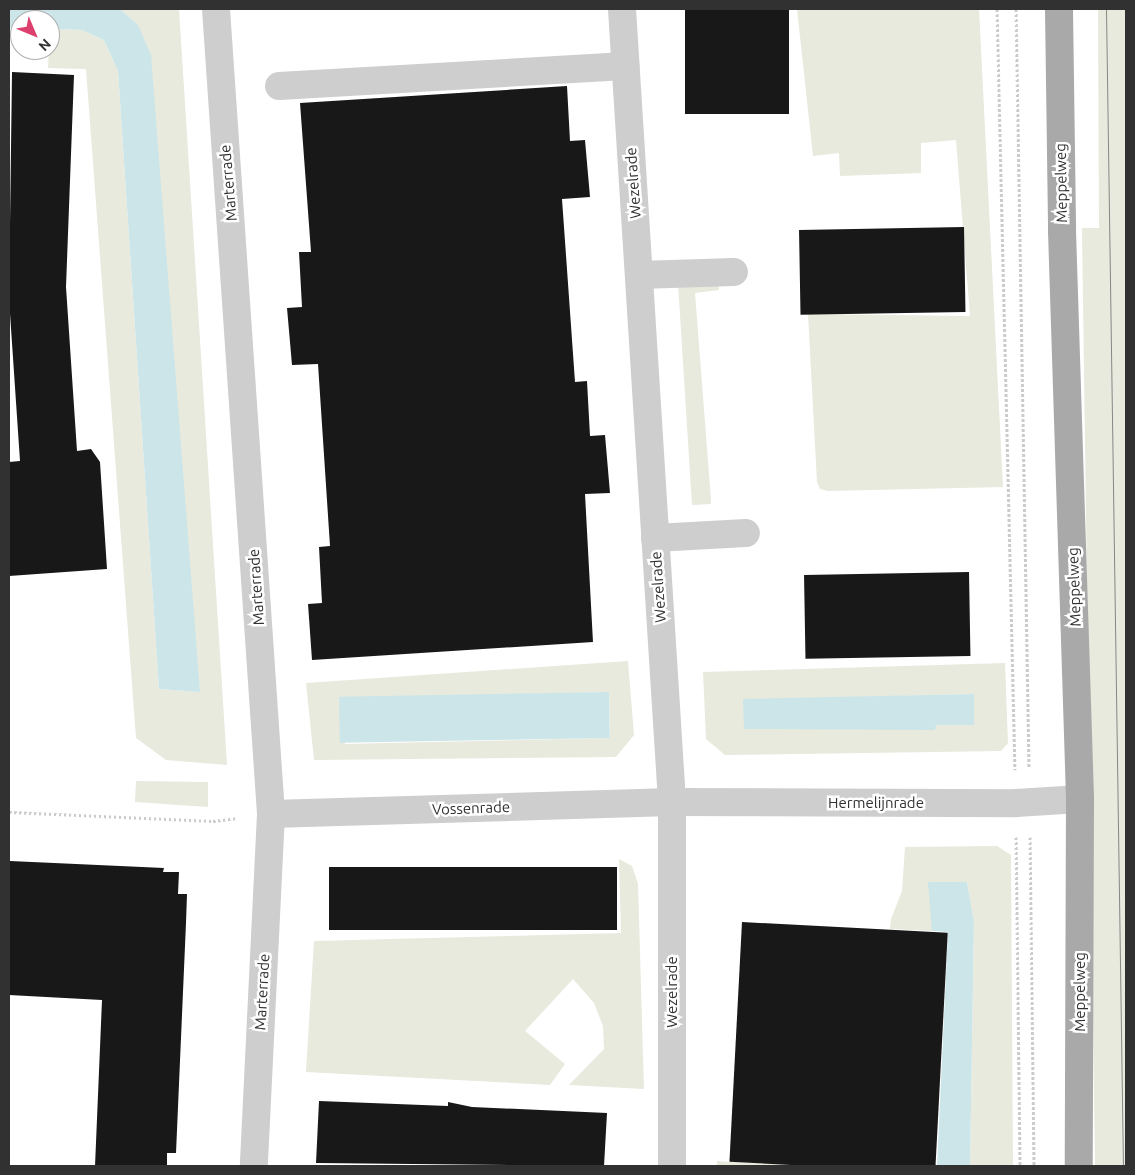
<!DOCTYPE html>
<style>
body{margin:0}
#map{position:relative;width:1135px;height:1175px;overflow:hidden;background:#fff;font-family:Ubuntu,sans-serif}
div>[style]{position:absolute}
.green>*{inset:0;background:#e7eadd}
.water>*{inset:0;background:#cbe5e9;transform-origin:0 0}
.building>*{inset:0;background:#181818;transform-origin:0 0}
.path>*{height:3px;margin-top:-1.5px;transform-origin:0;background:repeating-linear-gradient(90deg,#cbcbcb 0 2.5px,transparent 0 5px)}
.minor>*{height:28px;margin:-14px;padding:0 14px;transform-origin:14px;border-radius:14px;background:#cecece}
.major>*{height:28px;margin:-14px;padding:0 14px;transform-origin:14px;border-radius:14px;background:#a9a9a9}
.tram>*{height:1px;margin:-0.5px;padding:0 0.5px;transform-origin:0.5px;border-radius:0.5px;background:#868686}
span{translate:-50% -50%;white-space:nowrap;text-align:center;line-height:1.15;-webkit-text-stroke:5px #fff;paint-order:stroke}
.street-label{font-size:15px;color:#313131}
.frame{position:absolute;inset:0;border:10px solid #313131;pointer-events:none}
.north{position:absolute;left:10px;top:10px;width:50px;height:50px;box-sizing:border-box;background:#fff;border:1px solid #adadad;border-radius:50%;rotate:135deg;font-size:14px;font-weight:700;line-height:20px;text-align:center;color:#313131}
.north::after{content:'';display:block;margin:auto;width:18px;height:22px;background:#dd3f6e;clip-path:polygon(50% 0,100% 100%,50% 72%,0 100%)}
</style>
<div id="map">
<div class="green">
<i style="clip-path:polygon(120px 9px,179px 9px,227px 765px,166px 760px,136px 738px,86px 69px,48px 68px,50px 29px,82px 30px,104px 40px,118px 71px,159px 689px,200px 692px,138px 25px)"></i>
<i style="clip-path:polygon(797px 9px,979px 9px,1003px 487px,828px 491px,820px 489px,817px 482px,808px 314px,970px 316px,956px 140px,921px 143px,921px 173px,840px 176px,839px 153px,813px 156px)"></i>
<i style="clip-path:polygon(1098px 9px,1126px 9px,1126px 1166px,1095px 1166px,1082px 228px,1099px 228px)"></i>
<i style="clip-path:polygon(718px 280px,719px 290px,695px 293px,711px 500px,711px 504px,692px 505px,678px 283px)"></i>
<i style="clip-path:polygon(evenodd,628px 661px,634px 735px,616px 757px,314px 760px,306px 683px,628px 661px,609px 692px,610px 738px,345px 744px,339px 700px,609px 692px)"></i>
<i style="clip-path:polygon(evenodd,1005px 663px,1008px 743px,1001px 751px,725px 755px,706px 739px,703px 672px,1005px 663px,974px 694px,974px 725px,935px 725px,743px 700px,974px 694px)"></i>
<i style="clip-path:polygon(136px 781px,208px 782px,208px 807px,135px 802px)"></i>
<i style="clip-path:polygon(997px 846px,1011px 855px,1013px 1166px,970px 1166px,974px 924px,967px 882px,932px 931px,890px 929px,891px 919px,902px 891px,905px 847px)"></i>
<i style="clip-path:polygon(619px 859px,632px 866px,638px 884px,644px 1089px,569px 1085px,604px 1049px,603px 1026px,594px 1003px,573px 979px,525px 1031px,565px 1064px,550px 1085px,306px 1072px,314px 941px,621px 933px)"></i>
<i style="clip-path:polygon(717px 1161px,731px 1162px,834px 1166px,717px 1166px)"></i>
</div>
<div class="water">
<i style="clip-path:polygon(9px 9px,120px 9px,138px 25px,151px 55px,200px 692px,159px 689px,118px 71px,104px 40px,82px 30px,50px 29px,50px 20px,20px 20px,20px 28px,9px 28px)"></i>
<i style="left:609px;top:692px;width:46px;height:270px;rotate:89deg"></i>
<i style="clip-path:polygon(974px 694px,974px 725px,936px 725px,935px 730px,744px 729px,743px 699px)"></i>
<i style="clip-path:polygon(928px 882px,967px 882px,974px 923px,970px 1166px,937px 1166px,948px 932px,932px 931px)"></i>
</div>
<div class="building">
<i style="left:685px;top:9px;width:104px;height:105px"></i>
<i style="clip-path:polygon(12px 72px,74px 75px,66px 287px,77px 451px,91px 449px,100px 462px,107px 569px,9px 576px,9px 462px,20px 461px,9px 299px)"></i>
<i style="clip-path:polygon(567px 86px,570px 141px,585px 140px,590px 197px,562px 199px,575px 382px,587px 381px,590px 436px,605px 435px,610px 493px,585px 494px,593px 642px,312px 660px,308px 604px,322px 603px,319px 547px,330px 546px,318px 364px,292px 365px,287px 308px,302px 307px,299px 252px,311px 252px,300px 103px)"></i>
<i style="left:964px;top:227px;width:85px;height:165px;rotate:89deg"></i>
<i style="left:969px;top:572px;width:84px;height:165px;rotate:89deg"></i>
<i style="clip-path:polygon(10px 861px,164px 868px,163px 872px,179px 872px,178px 894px,187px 894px,186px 923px,176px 1153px,167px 1153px,167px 1166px,95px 1166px,102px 1000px,9px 995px)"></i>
<i style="left:617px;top:867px;width:63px;height:288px;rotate:90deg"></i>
<i style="left:742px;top:922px;width:206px;height:240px;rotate:3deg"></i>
<i style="clip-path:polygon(319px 1101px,448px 1106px,448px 1102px,472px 1107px,607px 1113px,604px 1166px,316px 1163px)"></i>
</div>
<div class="path">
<i style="left:997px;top:9px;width:761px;rotate:88.65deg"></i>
<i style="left:1016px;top:9px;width:759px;rotate:89.02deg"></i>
<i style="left:9px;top:812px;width:204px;rotate:2.5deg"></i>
<i style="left:213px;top:821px;width:25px;rotate:-7deg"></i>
<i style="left:1016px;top:837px;width:329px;rotate:89.3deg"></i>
<i style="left:1030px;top:837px;width:329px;rotate:89.3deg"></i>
</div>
<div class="minor">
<i style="left:216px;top:9px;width:807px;rotate:86.09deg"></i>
<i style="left:271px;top:814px;width:352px;rotate:92.8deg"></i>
<i style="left:622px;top:9px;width:795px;rotate:86.39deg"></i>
<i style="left:672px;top:802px;width:364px;rotate:90deg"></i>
<i style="left:279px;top:86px;width:347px;rotate:-3.3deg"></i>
<i style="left:639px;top:275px;width:95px;rotate:-1.8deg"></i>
<i style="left:655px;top:538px;width:91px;rotate:-3.1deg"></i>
<i style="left:271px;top:814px;width:401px;rotate:-1.7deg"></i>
<i style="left:672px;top:802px;width:344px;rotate:0.2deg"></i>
<i style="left:1016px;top:803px;width:64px;rotate:-3.6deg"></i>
</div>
<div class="major">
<i style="left:1059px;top:9px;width:222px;rotate:89.2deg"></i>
<i style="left:1062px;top:231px;width:568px;rotate:88.18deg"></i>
<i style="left:1080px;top:799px;width:367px;rotate:90.2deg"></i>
</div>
<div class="tram">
<i style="left:1106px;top:9px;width:1157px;rotate:89.16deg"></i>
<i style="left:1126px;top:9px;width:146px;rotate:90deg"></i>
</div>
<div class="street-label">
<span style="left:228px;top:183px;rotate:-95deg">Marterrade</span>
<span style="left:633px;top:183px;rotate:-94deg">Wezelrade</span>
<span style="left:1061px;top:183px;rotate:-91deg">Meppelweg</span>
<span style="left:256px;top:587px;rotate:-94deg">Marterrade</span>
<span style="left:658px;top:587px;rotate:-94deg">Wezelrade</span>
<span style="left:1074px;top:587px;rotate:-92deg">Meppelweg</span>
<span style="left:876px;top:803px">Hermelijnrade</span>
<span style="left:471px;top:808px;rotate:-2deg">Vossenrade</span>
<span style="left:262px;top:992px;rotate:-87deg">Marterrade</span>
<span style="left:672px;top:992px;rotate:-90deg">Wezelrade</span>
<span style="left:1080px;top:992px;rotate:-90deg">Meppelweg</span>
</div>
<div class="frame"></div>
<div class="north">N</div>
</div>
